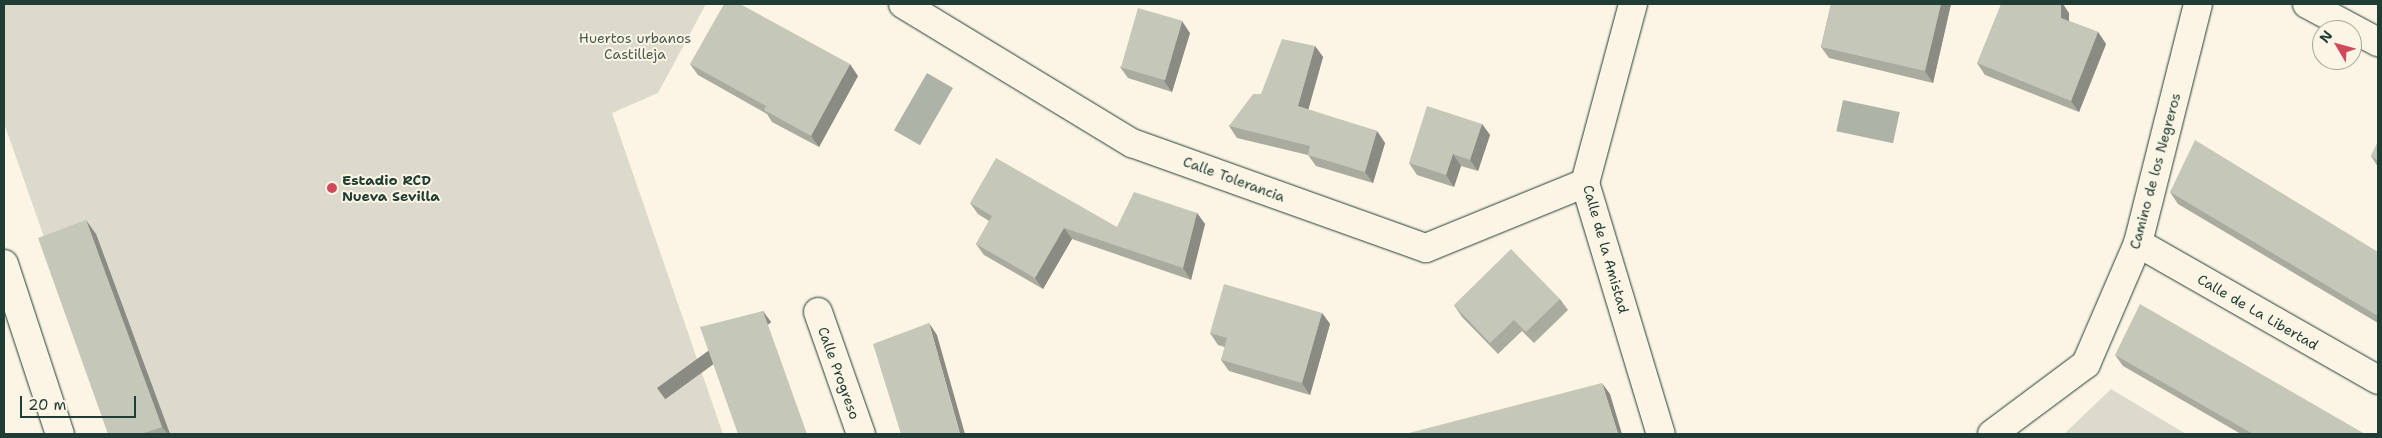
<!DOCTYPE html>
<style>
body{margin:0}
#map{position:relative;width:2382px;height:438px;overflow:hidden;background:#fcf5e5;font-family:"Shantell Sans",sans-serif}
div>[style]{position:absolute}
.green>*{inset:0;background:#dcdacc}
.water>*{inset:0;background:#aeb3a7;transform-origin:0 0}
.roads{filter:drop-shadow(0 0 1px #1f3d34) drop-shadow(0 0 1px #1f3d34)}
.minor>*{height:28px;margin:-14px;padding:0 14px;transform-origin:14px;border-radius:14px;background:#fcf5e5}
.wall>*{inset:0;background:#a9ab9f}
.shaded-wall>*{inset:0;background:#8a8b82;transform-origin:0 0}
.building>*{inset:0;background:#c5c7b9;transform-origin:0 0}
.dots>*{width:14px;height:14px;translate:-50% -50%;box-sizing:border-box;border:2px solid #fcf5e5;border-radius:50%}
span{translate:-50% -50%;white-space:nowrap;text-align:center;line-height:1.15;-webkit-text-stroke:4px #fcf5e5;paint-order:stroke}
.park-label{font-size:14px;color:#455c52}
.street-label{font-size:14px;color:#1f3d34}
.poi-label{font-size:14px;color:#1f3d34;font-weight:700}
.left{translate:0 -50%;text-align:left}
.frame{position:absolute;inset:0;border:5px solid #1f3d34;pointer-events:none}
.north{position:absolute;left:2312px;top:20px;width:50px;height:50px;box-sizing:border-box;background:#fcf5e5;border:1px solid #a4ab9e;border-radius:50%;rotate:307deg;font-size:14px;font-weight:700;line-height:20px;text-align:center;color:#1f3d34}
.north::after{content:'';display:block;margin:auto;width:18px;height:22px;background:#d1495b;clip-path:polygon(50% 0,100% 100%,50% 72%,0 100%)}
.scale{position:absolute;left:20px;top:396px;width:116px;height:22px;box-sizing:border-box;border:2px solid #1f3d34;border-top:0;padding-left:6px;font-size:15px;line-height:18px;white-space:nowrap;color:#1f3d34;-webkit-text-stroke:4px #fcf5e5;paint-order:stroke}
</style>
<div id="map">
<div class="green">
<i style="clip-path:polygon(4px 4px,706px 4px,658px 93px,612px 113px,723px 434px,113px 434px,4px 123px)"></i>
<i style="clip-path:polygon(2111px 389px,2186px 434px,2064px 434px)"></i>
</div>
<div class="water">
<i style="left:927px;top:73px;width:30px;height:66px;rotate:30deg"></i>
<i style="left:1843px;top:100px;width:58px;height:32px;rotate:12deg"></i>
</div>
<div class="roads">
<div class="minor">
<i style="left:903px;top:4px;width:268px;rotate:31.3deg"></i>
<i style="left:1132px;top:143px;width:312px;rotate:19.7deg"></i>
<i style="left:1426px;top:248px;width:172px;rotate:-22.2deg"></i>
<i style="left:1633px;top:4px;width:185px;rotate:105deg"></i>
<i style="left:1585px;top:183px;width:262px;rotate:73.2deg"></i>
<i style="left:2307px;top:4px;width:81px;rotate:28.2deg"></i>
<i style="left:2138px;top:243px;width:276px;rotate:29.7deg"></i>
<i style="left:4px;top:264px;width:179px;rotate:71.8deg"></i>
<i style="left:818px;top:312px;width:129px;rotate:70.6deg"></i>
<i style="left:1992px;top:434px;width:117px;rotate:-36.7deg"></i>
<i style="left:2086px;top:364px;width:132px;rotate:-66.7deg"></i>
<i style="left:2138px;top:243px;width:246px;rotate:-75.9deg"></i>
</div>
</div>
<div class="wall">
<i style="clip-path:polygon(1831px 4px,1951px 4px,1933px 83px,1829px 58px,1821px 47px)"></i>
<i style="clip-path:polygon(2069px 13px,2069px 21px,2098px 32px,2106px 44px,2079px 112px,1985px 75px,1977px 63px)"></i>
<i style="clip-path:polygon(1190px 33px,1172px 92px,1128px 78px,1120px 67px)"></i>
<i style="clip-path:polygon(1315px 46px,1323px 57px,1308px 110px,1377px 131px,1385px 143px,1373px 183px,1316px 166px,1308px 155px,1237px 138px,1229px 126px,1261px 94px)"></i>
<i style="clip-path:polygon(690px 64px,858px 76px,819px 147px,772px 122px,767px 114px,698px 75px)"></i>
<i style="clip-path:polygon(1482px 124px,1490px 135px,1478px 171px,1461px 166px,1454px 187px,1417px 175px,1409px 163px)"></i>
<i style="clip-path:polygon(2378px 142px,2378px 167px,2371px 156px)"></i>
<i style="clip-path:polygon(2170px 192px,2378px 252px,2378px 323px,2178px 204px)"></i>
<i style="clip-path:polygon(970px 203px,1117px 227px,1197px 213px,1205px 224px,1191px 280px,1072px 239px,1043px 289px,984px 255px,976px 244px,989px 221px,978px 214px)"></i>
<i style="clip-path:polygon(96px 234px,170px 434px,108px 434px)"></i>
<i style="clip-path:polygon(1560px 299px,1568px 310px,1534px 343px,1522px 331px,1498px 354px,1462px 317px,1454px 305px)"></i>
<i style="clip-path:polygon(1322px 313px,1330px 324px,1310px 395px,1229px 371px,1221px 360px,1225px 347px,1218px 345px,1210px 333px)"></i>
<i style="clip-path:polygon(2115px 355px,2365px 434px,2241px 434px,2123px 366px)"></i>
</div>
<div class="shaded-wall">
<i style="clip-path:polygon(1941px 4px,1951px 4px,1933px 83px,1925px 71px)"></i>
<i style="clip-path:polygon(2061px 4px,2063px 4px,2069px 13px,2069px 29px,2061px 18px)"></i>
<i style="clip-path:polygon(1182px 21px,1190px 33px,1172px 92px,1164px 81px)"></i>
<i style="clip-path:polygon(2098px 32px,2106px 44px,2079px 112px,2071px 101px)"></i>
<i style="clip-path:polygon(1315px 46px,1323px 57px,1306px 118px,1298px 106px)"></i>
<i style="clip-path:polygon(850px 64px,858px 76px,819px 147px,811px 136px)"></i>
<i style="clip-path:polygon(1482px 124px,1490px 135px,1478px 171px,1470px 160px)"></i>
<i style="clip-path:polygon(1377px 131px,1385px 143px,1373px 183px,1365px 172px)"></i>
<i style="clip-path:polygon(1453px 154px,1461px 166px,1454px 187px,1446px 175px)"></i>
<i style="clip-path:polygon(1197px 213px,1205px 224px,1191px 280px,1183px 268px)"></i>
<i style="clip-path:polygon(86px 220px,96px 234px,170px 434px,168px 434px,162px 427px)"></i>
<i style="clip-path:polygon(1064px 228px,1072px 239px,1043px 289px,1035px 278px)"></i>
<i style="left:763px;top:311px;width:14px;height:131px;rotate:54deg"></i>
<i style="clip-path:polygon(1322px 313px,1330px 324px,1310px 395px,1302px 383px)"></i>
<i style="clip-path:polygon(929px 323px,937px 335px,965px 434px,960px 434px)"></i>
<i style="clip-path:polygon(1602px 383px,1610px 394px,1622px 434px,1618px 434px)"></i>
</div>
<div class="building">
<i style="clip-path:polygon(724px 4px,740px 4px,850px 64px,811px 136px,764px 110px,766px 106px,690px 64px)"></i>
<i style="clip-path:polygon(1831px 4px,1941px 4px,1925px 71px,1821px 47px)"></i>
<i style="clip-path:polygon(2001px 4px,2061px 4px,2061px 18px,2098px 32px,2071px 101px,1977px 63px)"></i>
<i style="left:1138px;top:8px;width:46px;height:62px;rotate:16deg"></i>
<i style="clip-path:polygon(1282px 39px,1315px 46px,1298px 106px,1377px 131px,1365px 172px,1308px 155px,1310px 146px,1229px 126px,1253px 94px,1261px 94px)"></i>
<i style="clip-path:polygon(1427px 106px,1482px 124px,1470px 160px,1453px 154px,1446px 175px,1409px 163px)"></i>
<i style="clip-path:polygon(2195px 140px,2378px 252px,2378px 316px,2170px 192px)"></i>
<i style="clip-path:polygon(2378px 142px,2378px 161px,2371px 156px)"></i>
<i style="clip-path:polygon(996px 158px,1117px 227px,1134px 192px,1197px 213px,1183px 268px,1064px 228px,1035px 278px,976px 244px,992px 216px,970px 203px)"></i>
<i style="clip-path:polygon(86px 220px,162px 427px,141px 434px,108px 434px,38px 238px)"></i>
<i style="clip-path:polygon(1511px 249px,1560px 299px,1526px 332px,1514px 320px,1490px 343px,1454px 305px)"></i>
<i style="clip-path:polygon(1224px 284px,1322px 313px,1302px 383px,1221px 360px,1227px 338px,1210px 333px)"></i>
<i style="clip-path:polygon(2140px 304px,2365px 434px,2253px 434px,2115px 355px)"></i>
<i style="clip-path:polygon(763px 311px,807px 434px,738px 434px,700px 327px)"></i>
<i style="clip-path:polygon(929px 323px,960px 434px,901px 434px,873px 344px)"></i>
<i style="clip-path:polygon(1602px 383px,1618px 434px,1405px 434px)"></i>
</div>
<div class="dots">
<i style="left:332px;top:188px;background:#d1495b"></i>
</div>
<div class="park-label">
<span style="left:635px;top:46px">Huertos urbanos<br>Castilleja</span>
</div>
<div class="street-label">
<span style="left:2155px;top:171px;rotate:-75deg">Camino de los Negreros</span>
<span style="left:1234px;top:179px;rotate:20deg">Calle Tolerancia</span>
<span style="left:1606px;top:249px;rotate:74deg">Calle de la Amistad</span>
<span style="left:2258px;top:312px;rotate:30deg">Calle de La Libertad</span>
<span style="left:839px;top:373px;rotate:70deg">Calle Progreso</span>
</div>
<div class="poi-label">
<span class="left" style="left:342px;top:188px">Estadio RCD<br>Nueva Sevilla</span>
</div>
<div class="frame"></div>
<div class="north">N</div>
<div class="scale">20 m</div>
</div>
